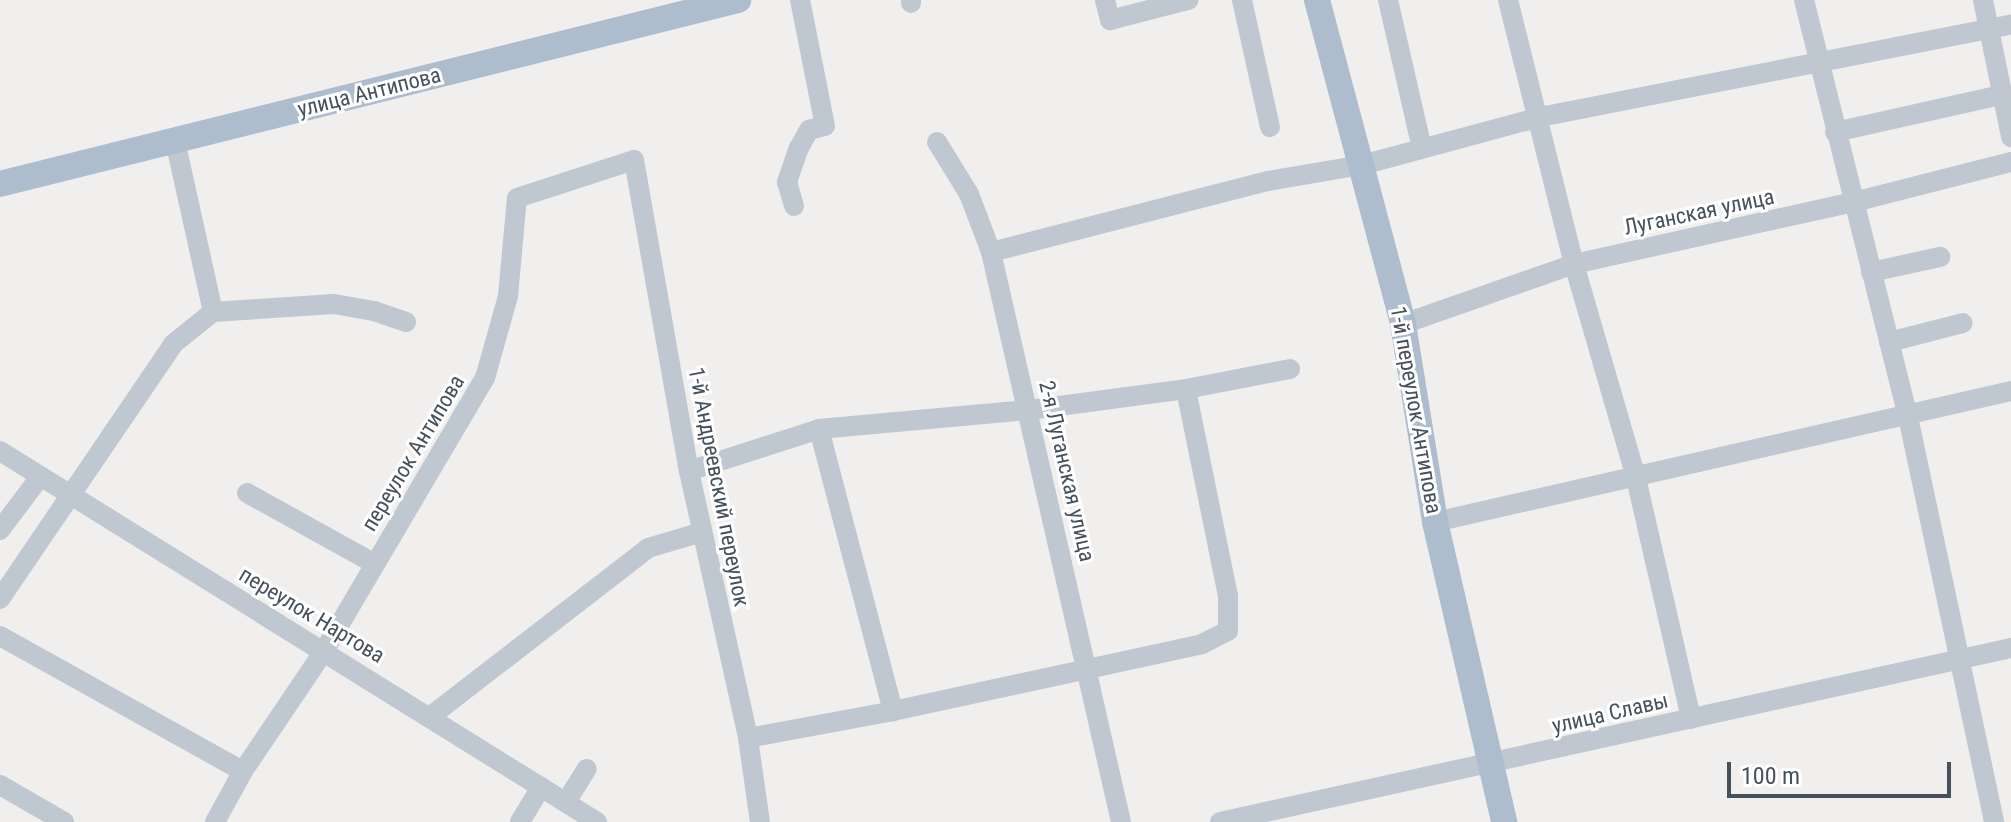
<!DOCTYPE html>
<meta charset="utf-8">
<style>
body{margin:0}
#map{position:relative;width:2011px;height:822px;overflow:hidden;background:#f1eeee;font-family:"Roboto Condensed",sans-serif}
div>[style]{position:absolute}
.minor>*{height:20px;margin:-10px;padding:0 10px;transform-origin:10px;border-radius:10px;background:#bfc8d0}
.major>*{height:26px;margin:-13px;padding:0 13px;transform-origin:13px;border-radius:13px;background:#aebdcd}
span{translate:-50% -50%;white-space:nowrap;text-align:center;line-height:1.15;-webkit-text-stroke:6px #fff;paint-order:stroke}
.street-label{font-size:22px;color:#47515b}
.scale{position:absolute;left:1727px;top:762px;width:224px;height:36px;box-sizing:border-box;border:4px solid #47515b;border-top:0;padding-left:10px;font-size:24px;line-height:28px;white-space:nowrap;color:#47515b;-webkit-text-stroke:6px #fff;paint-order:stroke}
</style>
<div id="map">
<div class="minor">
<i style="left:911px;top:0;width:3px;rotate:90deg"></i>
<i style="left:1105px;top:0;width:21px;rotate:76deg"></i>
<i style="left:1110px;top:20px;width:81px;rotate:-14.4deg"></i>
<i style="left:1242px;top:0;width:130px;rotate:77.6deg"></i>
<i style="left:1388px;top:0;width:152px;rotate:77.1deg"></i>
<i style="left:1508px;top:0;width:272px;rotate:76deg"></i>
<i style="left:1574px;top:264px;width:223px;rotate:73.8deg"></i>
<i style="left:1636px;top:478px;width:247px;rotate:77.1deg"></i>
<i style="left:1804px;top:0;width:425px;rotate:76deg"></i>
<i style="left:1907px;top:412px;width:419px;rotate:78deg"></i>
<i style="left:1983px;top:0;width:140px;rotate:78.4deg"></i>
<i style="left:1835px;top:132px;width:170px;rotate:-12.6deg"></i>
<i style="left:937px;top:142px;width:61px;rotate:58.4deg"></i>
<i style="left:969px;top:194px;width:62px;rotate:69.2deg"></i>
<i style="left:991px;top:252px;width:585px;rotate:77.15deg"></i>
<i style="left:794px;top:206px;width:25px;rotate:-106deg"></i>
<i style="left:787px;top:182px;width:36px;rotate:-71deg"></i>
<i style="left:799px;top:148px;width:21px;rotate:-61deg"></i>
<i style="left:809px;top:130px;width:16px;rotate:-14deg"></i>
<i style="left:825px;top:126px;width:128px;rotate:-101.2deg"></i>
<i style="left:991px;top:252px;width:286px;rotate:-14.4deg"></i>
<i style="left:1268px;top:181px;width:95px;rotate:-9.7deg"></i>
<i style="left:1362px;top:165px;width:184px;rotate:-15.1deg"></i>
<i style="left:1540px;top:117px;width:480px;rotate:-11.1deg"></i>
<i style="left:1871px;top:272px;width:71px;rotate:-12.3deg"></i>
<i style="left:213px;top:312px;width:121px;rotate:-3.8deg"></i>
<i style="left:334px;top:304px;width:41px;rotate:9.9deg"></i>
<i style="left:374px;top:311px;width:34px;rotate:19deg"></i>
<i style="left:1403px;top:324px;width:181px;rotate:-19.3deg"></i>
<i style="left:1574px;top:264px;width:287px;rotate:-12.5deg"></i>
<i style="left:1854px;top:202px;width:162px;rotate:-14.3deg"></i>
<i style="left:1889px;top:342px;width:76px;rotate:-14.4deg"></i>
<i style="left:819px;top:429px;width:292px;rotate:75.3deg"></i>
<i style="left:0;top:451px;width:703px;rotate:31.86deg"></i>
<i style="left:689px;top:471px;width:137px;rotate:-17.9deg"></i>
<i style="left:819px;top:429px;width:211px;rotate:-5.2deg"></i>
<i style="left:1029px;top:410px;width:158px;rotate:-7.6deg"></i>
<i style="left:1186px;top:389px;width:106px;rotate:-10.9deg"></i>
<i style="left:247px;top:493px;width:146px;rotate:29deg"></i>
<i style="left:1435px;top:522px;width:591px;rotate:-12.81deg"></i>
<i style="left:0;top:530px;width:66px;rotate:-53deg"></i>
<i style="left:0;top:599px;width:308px;rotate:-55.8deg"></i>
<i style="left:173px;top:344px;width:51px;rotate:-38.7deg"></i>
<i style="left:213px;top:312px;width:175px;rotate:-102.5deg"></i>
<i style="left:0;top:636px;width:278px;rotate:29.1deg"></i>
<i style="left:431px;top:716px;width:274px;rotate:-37.7deg"></i>
<i style="left:648px;top:548px;width:56px;rotate:-16.5deg"></i>
<i style="left:748px;top:738px;width:147px;rotate:-10.5deg"></i>
<i style="left:893px;top:711px;width:316px;rotate:-12.2deg"></i>
<i style="left:1202px;top:644px;width:29px;rotate:-27deg"></i>
<i style="left:1228px;top:631px;width:35px;rotate:-90deg"></i>
<i style="left:1228px;top:596px;width:211px;rotate:-101.5deg"></i>
<i style="left:0;top:785px;width:74px;rotate:30deg"></i>
<i style="left:566px;top:802px;width:39px;rotate:-58deg"></i>
<i style="left:215px;top:822px;width:58px;rotate:-61.2deg"></i>
<i style="left:243px;top:771px;width:145px;rotate:-56deg"></i>
<i style="left:324px;top:651px;width:317px;rotate:-59.5deg"></i>
<i style="left:485px;top:378px;width:85px;rotate:-74.3deg"></i>
<i style="left:508px;top:296px;width:98px;rotate:-84.8deg"></i>
<i style="left:517px;top:198px;width:123px;rotate:-18deg"></i>
<i style="left:634px;top:160px;width:316px;rotate:80deg"></i>
<i style="left:689px;top:471px;width:273px;rotate:77.5deg"></i>
<i style="left:748px;top:738px;width:85px;rotate:81.9deg"></i>
<i style="left:520px;top:822px;width:41px;rotate:-59deg"></i>
<i style="left:1220px;top:822px;width:810px;rotate:-12.41deg"></i>
</div>
<div class="major">
<i style="left:1317px;top:0;width:335px;rotate:75.1deg"></i>
<i style="left:1403px;top:324px;width:201px;rotate:80.8deg"></i>
<i style="left:1435px;top:522px;width:308px;rotate:77deg"></i>
<i style="left:0;top:184px;width:761px;rotate:-14deg"></i>
</div>
<div class="street-label">
<span style="left:369px;top:92px;rotate:-14deg">улица Антипова</span>
<span style="left:1699px;top:212px;rotate:-12deg">Луганская улица</span>
<span style="left:1416px;top:410px;rotate:80deg">1-й переулок Антипова</span>
<span style="left:413px;top:453px;rotate:-59deg">переулок Антипова</span>
<span style="left:1067px;top:471px;rotate:77deg">2-я Луганская улица</span>
<span style="left:719px;top:487px;rotate:79deg">1-й Андреевский переулок</span>
<span style="left:312px;top:615px;rotate:31deg">переулок Нартова</span>
<span style="left:1610px;top:713px;rotate:-13deg">улица Славы</span>
</div>
<div class="scale">100 m</div>
</div>
